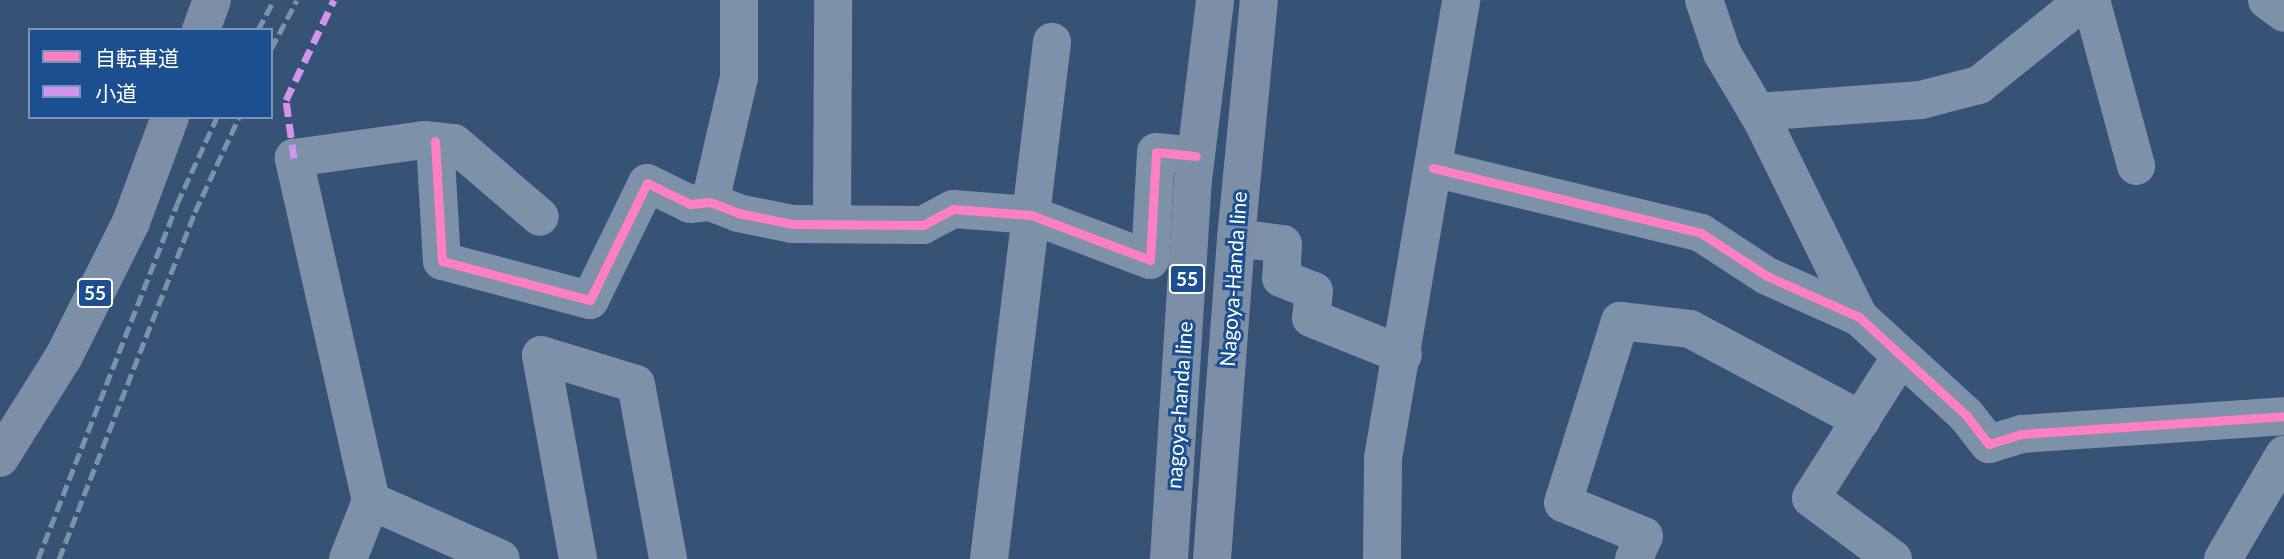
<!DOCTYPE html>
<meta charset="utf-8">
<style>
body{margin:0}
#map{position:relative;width:2284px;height:559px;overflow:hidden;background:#365274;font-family:Lato,"Noto Sans JP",sans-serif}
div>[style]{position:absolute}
.minor>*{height:38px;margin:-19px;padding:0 19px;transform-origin:19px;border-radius:19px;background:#7d92a8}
.major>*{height:38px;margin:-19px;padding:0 19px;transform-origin:19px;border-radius:19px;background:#7d8ea7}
.rail>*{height:5px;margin-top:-2.5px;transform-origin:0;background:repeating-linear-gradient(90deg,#7e92a7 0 12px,transparent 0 17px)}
.quiet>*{height:7px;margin-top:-3.5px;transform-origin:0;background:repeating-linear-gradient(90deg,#d193ec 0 14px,transparent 0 21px)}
.cycleway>*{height:9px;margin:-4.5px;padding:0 4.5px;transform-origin:4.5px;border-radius:4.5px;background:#ff80c0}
span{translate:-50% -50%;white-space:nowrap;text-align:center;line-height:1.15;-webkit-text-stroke:6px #1b4f8f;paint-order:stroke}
.shield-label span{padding:2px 5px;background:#1b4f8f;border:2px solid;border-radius:5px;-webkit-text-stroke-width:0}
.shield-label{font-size:19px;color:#fff;font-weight:700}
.street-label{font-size:21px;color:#fff}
.legend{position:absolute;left:28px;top:28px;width:245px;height:91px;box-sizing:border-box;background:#1b4f8f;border:2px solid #7695bc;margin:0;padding:9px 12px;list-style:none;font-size:21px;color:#fff}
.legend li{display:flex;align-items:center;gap:14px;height:35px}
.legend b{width:35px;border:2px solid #7695bc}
</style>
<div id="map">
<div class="minor">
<i style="left:1704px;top:0;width:56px;rotate:71.2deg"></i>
<i style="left:1722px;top:53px;width:78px;rotate:59.2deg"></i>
<i style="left:1762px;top:120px;width:220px;rotate:63.8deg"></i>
<i style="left:2091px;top:0;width:172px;rotate:74.8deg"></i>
<i style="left:2267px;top:0;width:21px;rotate:37deg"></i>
<i style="left:1757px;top:112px;width:164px;rotate:-4.2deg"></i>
<i style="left:1921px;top:100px;width:60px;rotate:-14.5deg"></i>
<i style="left:1979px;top:85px;width:126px;rotate:-38.9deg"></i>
<i style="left:2077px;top:6px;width:16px;rotate:-22deg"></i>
<i style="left:435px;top:141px;width:120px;rotate:86.7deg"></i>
<i style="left:442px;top:261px;width:153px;rotate:14.8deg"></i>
<i style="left:590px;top:300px;width:130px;rotate:-64deg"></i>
<i style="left:647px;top:183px;width:48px;rotate:26deg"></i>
<i style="left:690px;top:204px;width:20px;rotate:-6deg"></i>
<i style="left:710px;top:202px;width:30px;rotate:21deg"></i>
<i style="left:738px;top:213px;width:55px;rotate:11.5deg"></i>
<i style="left:792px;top:224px;width:131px;rotate:0.4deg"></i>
<i style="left:923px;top:225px;width:34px;rotate:-28deg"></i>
<i style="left:953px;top:209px;width:78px;rotate:4.4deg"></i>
<i style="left:1031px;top:215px;width:127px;rotate:20.7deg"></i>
<i style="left:1150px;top:260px;width:108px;rotate:-86.8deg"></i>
<i style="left:1156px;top:152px;width:40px;rotate:5.7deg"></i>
<i style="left:1433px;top:168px;width:276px;rotate:13.6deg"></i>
<i style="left:1701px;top:233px;width:79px;rotate:33.1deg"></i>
<i style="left:1767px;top:276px;width:101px;rotate:24deg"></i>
<i style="left:1859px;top:317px;width:145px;rotate:42.5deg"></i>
<i style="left:1966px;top:415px;width:37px;rotate:52deg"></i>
<i style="left:1989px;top:444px;width:34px;rotate:-17deg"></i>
<i style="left:2022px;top:434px;width:263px;rotate:-3.9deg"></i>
<i style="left:710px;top:202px;width:128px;rotate:-76.9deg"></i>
<i style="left:739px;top:77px;width:77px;rotate:-90deg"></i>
<i style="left:832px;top:223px;width:223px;rotate:-89.7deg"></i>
<i style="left:1236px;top:238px;width:47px;rotate:7.3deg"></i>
<i style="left:1283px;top:244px;width:34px;rotate:93deg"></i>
<i style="left:1281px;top:278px;width:35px;rotate:22deg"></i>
<i style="left:1314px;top:291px;width:27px;rotate:96deg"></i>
<i style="left:1311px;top:318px;width:99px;rotate:21.9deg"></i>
<i style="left:371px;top:501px;width:352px;rotate:-102.7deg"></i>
<i style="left:294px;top:158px;width:131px;rotate:-7.9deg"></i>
<i style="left:424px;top:140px;width:30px;rotate:6deg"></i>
<i style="left:454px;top:143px;width:113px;rotate:40.7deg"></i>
<i style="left:348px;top:559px;width:62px;rotate:-68.4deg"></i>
<i style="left:371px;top:501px;width:142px;rotate:24deg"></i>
<i style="left:578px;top:559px;width:207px;rotate:-100.3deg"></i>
<i style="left:541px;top:355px;width:99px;rotate:17deg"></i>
<i style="left:636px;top:384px;width:178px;rotate:79.6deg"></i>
<i style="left:989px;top:559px;width:521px;rotate:-83.05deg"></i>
<i style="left:1382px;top:559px;width:101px;rotate:-89.4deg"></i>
<i style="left:1383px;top:458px;width:465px;rotate:-80.3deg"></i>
<i style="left:1634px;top:559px;width:25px;rotate:-67deg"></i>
<i style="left:1644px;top:536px;width:87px;rotate:-157.8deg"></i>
<i style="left:1563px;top:503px;width:191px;rotate:-72.6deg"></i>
<i style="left:1620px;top:321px;width:70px;rotate:6.5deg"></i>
<i style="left:1690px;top:329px;width:194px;rotate:28deg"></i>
<i style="left:1893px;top:559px;width:102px;rotate:-143.4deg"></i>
<i style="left:1811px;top:498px;width:168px;rotate:-57.6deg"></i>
<i style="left:2223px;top:559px;width:121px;rotate:-59.6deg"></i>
</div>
<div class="major">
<i style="left:201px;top:30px;width:32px;rotate:-70deg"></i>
<i style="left:0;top:458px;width:120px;rotate:-57.9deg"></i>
<i style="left:64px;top:356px;width:150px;rotate:-63.4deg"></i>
<i style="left:131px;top:222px;width:112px;rotate:-69.6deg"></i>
<i style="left:1169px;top:559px;width:380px;rotate:-86.4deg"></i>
<i style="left:1193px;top:180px;width:181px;rotate:-83deg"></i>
<i style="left:1212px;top:559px;width:322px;rotate:-85.7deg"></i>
<i style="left:1236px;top:238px;width:239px;rotate:-84.5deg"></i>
</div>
<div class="rail">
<i style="left:258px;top:30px;width:34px;rotate:-62deg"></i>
<i style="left:271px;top:49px;width:55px;rotate:-62deg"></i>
<i style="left:38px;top:559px;width:381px;rotate:-68.6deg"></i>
<i style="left:177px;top:204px;width:96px;rotate:-65.3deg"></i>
<i style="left:59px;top:559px;width:373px;rotate:-68.6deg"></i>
<i style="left:195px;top:212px;width:105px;rotate:-65.1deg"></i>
</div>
<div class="quiet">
<i style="left:294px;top:158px;width:59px;rotate:-97.9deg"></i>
<i style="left:286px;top:100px;width:111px;rotate:-64.4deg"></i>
</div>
<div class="cycleway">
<i style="left:435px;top:141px;width:120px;rotate:86.7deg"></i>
<i style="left:442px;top:261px;width:153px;rotate:14.8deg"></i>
<i style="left:590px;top:300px;width:130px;rotate:-64deg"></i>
<i style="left:647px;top:183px;width:48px;rotate:26deg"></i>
<i style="left:690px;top:204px;width:20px;rotate:-6deg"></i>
<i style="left:710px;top:202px;width:30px;rotate:21deg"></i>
<i style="left:738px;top:213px;width:55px;rotate:11.5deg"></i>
<i style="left:792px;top:224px;width:131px;rotate:0.4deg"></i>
<i style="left:923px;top:225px;width:34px;rotate:-28deg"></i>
<i style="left:953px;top:209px;width:78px;rotate:4.4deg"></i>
<i style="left:1031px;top:215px;width:127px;rotate:20.7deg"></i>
<i style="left:1150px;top:260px;width:108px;rotate:-86.8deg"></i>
<i style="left:1156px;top:152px;width:40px;rotate:5.7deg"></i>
<i style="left:1433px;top:168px;width:276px;rotate:13.6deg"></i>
<i style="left:1701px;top:233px;width:79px;rotate:33.1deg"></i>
<i style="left:1767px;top:276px;width:101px;rotate:24deg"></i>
<i style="left:1859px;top:317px;width:145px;rotate:42.5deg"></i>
<i style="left:1966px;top:415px;width:37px;rotate:52deg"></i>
<i style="left:1989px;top:444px;width:34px;rotate:-17deg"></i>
<i style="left:2022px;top:434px;width:263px;rotate:-3.9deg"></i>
</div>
<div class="shield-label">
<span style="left:1187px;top:279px">55</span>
<span style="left:95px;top:293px">55</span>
</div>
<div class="street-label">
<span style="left:1233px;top:279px;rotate:-86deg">Nagoya-Handa line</span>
<span style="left:1179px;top:405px;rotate:-86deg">nagoya-handa line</span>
</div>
<ul class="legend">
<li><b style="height:9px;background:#ff80c0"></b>自転車道</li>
<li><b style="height:9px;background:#d193ec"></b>小道</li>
</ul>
</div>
